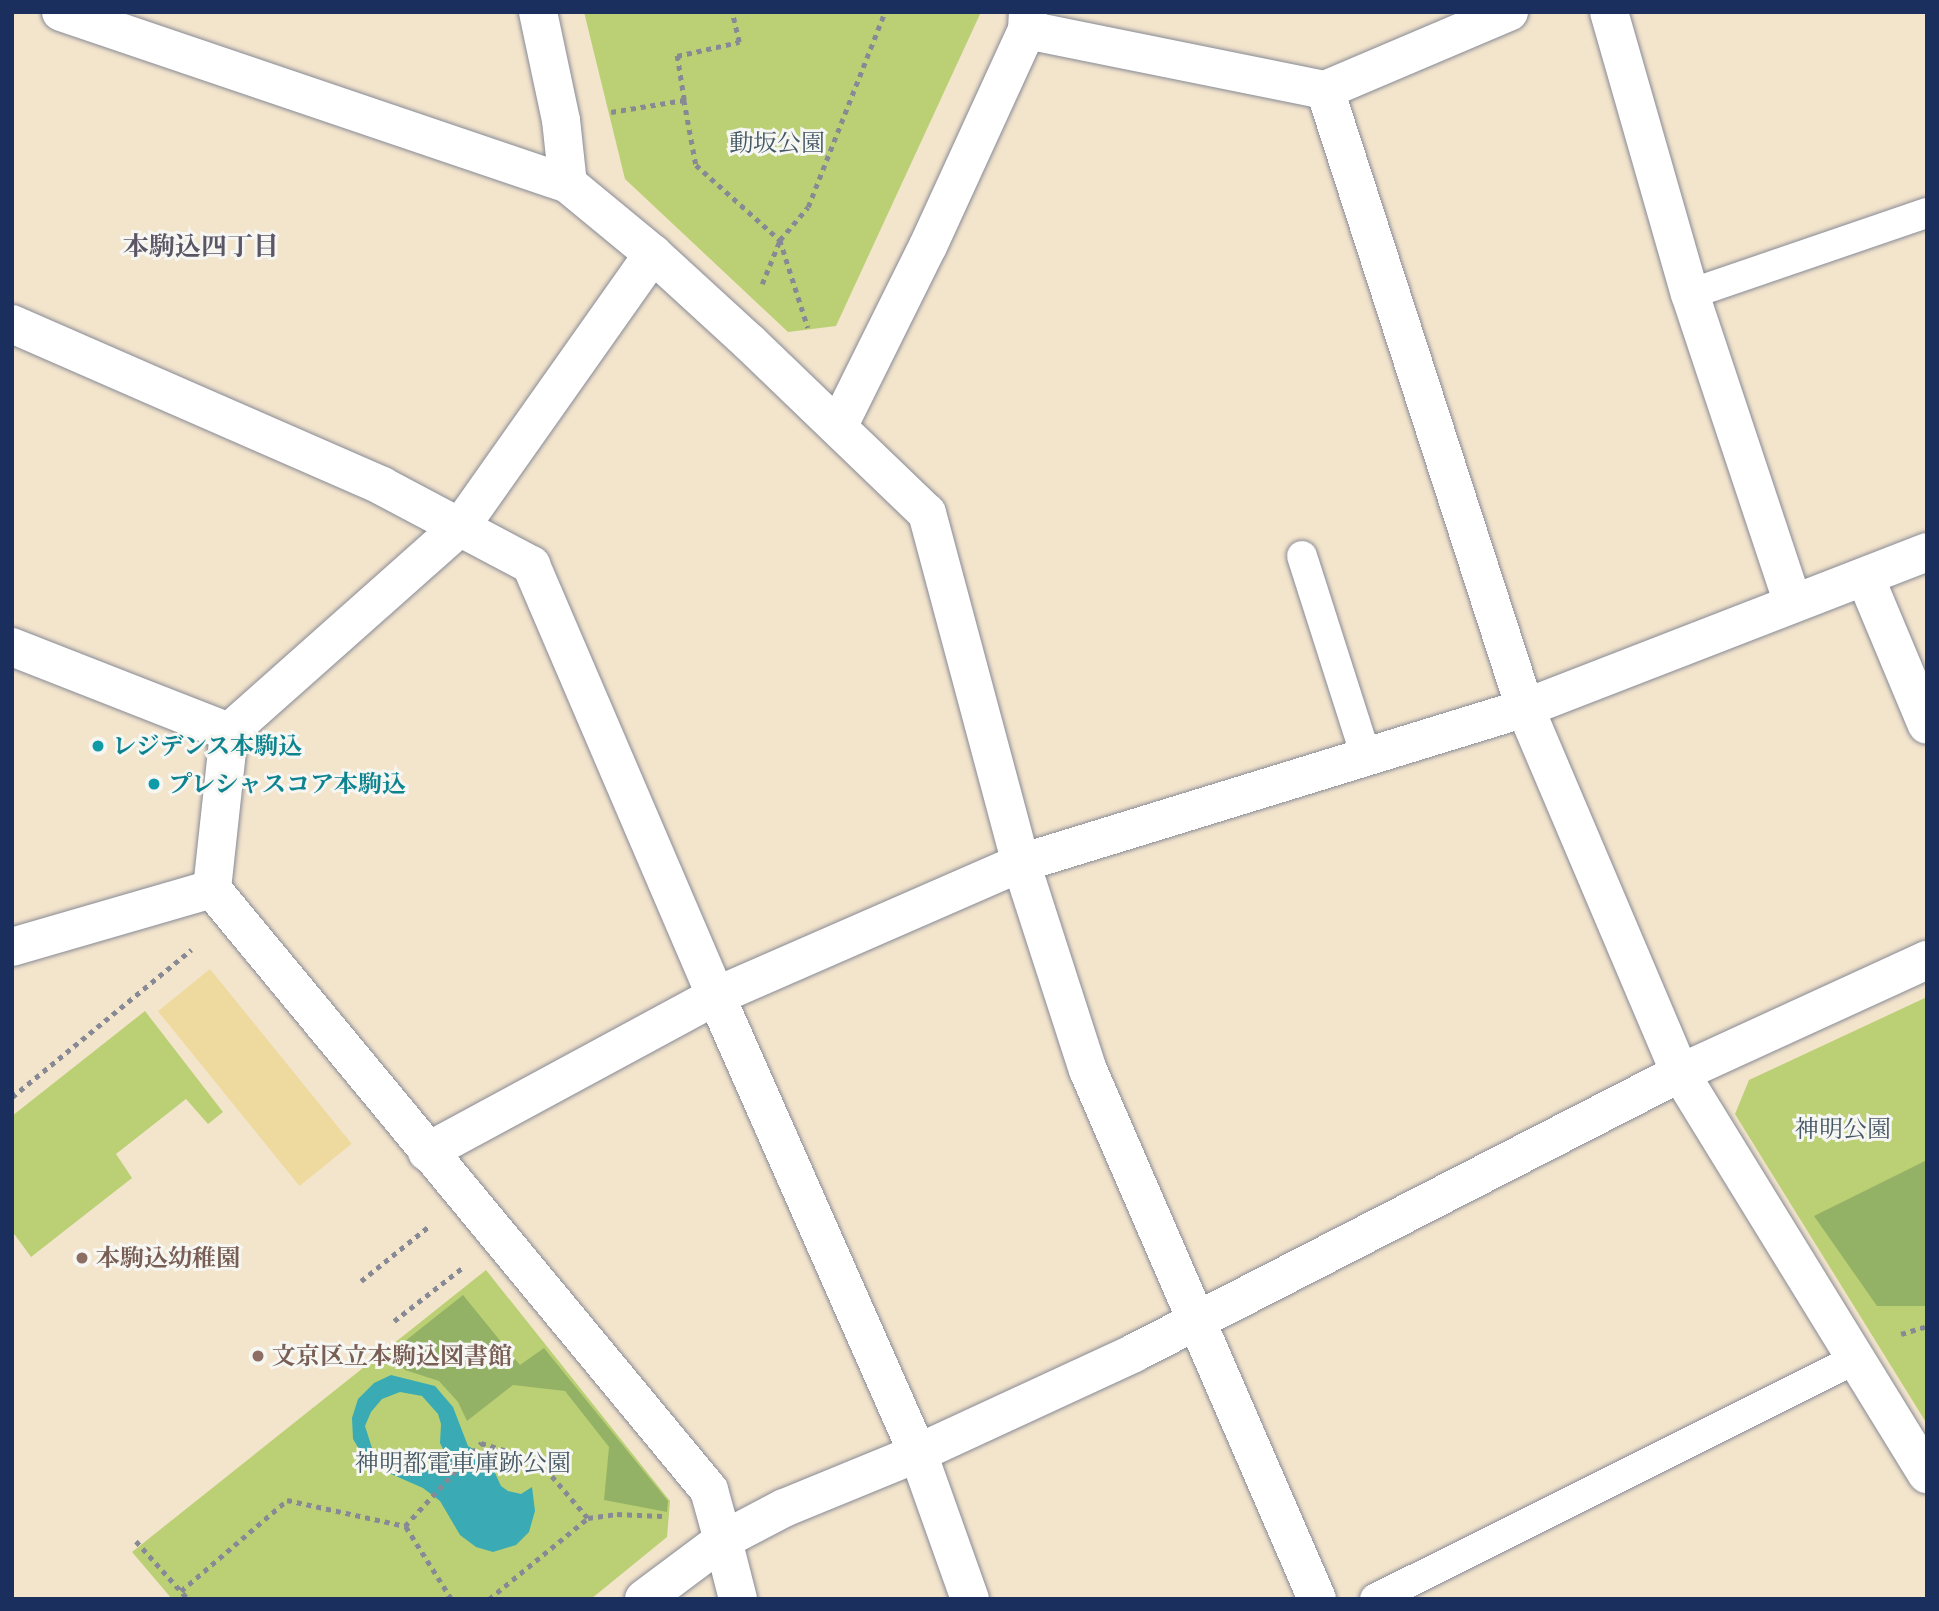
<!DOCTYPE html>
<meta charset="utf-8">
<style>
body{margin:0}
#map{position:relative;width:1939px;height:1611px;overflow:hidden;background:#f3e4cc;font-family:"EB Garamond","Noto Serif JP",serif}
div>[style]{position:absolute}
.green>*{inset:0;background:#bbd074}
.forest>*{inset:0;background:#94b266}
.sand>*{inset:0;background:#eeda9e;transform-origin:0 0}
.water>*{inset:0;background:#3aabb5}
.path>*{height:4.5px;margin-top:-2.25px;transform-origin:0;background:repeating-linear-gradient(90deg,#878a95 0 5px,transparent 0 10px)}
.roads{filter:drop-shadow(0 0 2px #878a95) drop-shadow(0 0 2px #878a95)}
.service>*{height:30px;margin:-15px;padding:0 15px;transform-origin:15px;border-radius:15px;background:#fff}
.pedestrian>*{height:38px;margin:-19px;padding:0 19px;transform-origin:19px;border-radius:19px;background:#fff}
.minor>*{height:38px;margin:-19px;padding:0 19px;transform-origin:19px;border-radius:19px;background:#fff}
.dots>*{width:19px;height:19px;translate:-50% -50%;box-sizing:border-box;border:4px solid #f6f6f2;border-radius:50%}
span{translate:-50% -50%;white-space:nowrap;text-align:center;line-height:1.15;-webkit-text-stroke:6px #f6f6f2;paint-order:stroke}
.park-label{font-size:24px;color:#435764}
.culture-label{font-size:24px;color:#0d838f;font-weight:700}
.left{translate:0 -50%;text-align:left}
.education-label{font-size:24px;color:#785e54;font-weight:700}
.neighbourhood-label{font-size:26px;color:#5c5566;font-weight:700}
.frame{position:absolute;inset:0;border:14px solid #1b2f5e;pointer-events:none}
</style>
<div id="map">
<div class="green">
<i style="clip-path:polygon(584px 12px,981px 12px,836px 326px,788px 332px,625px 179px)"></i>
<i style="clip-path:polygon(1927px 997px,1927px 1424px,1735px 1114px,1749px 1080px)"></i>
<i style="clip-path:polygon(145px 1011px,223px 1112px,208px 1124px,186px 1099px,116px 1154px,132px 1178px,31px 1257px,12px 1231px,12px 1116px)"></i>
<i style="clip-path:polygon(486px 1270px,670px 1501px,667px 1537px,591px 1599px,172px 1599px,132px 1552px)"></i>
</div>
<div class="forest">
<i style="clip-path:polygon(1927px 1160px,1927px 1306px,1877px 1306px,1814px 1216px)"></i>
<i style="clip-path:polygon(463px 1295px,520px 1365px,544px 1348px,668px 1501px,667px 1512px,604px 1500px,609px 1447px,565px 1391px,513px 1385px,467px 1421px,458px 1402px,439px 1381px,405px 1370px,390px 1353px)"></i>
</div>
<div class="sand">
<i style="left:210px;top:969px;width:225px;height:67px;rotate:51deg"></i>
</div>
<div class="water">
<i style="clip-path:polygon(evenodd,391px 1375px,435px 1386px,453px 1407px,468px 1446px,497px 1462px,495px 1473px,501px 1486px,508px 1491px,521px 1494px,532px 1487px,535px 1511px,529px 1532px,516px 1545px,493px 1552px,476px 1547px,460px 1535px,440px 1501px,423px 1488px,368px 1464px,353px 1439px,352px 1418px,358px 1399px,374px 1383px,391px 1375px,400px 1392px,422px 1396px,438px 1414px,441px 1424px,440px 1443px,448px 1459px,441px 1467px,431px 1471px,413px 1463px,398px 1463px,385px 1458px,372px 1448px,365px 1426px,371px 1412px,382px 1399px,400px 1392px)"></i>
</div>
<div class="path">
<i style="left:684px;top:100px;width:45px;rotate:-99deg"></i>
<i style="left:677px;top:56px;width:64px;rotate:-12.7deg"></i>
<i style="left:739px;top:42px;width:31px;rotate:-103deg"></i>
<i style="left:611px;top:112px;width:74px;rotate:-9.3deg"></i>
<i style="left:684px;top:100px;width:66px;rotate:79.5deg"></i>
<i style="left:696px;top:165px;width:113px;rotate:41.8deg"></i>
<i style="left:780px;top:240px;width:92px;rotate:72.3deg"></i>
<i style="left:762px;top:284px;width:48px;rotate:-67.8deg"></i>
<i style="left:780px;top:240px;width:43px;rotate:-49.7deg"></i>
<i style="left:808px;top:207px;width:210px;rotate:-68.5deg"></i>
<i style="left:12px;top:1097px;width:232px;rotate:-39.4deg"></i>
<i style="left:361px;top:1281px;width:86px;rotate:-38.9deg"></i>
<i style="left:394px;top:1321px;width:86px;rotate:-37.9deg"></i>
<i style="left:1901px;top:1334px;width:27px;rotate:-17deg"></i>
<i style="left:136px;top:1541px;width:78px;rotate:48.1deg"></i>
<i style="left:181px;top:1591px;width:140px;rotate:-40.6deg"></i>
<i style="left:287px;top:1500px;width:121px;rotate:12.4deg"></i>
<i style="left:451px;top:1599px;width:86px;rotate:-122.2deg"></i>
<i style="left:405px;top:1526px;width:113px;rotate:-47.5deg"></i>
<i style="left:481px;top:1443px;width:61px;rotate:17.2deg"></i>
<i style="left:539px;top:1461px;width:75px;rotate:49.3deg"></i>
<i style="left:489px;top:1599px;width:128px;rotate:-39.3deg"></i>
<i style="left:588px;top:1518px;width:29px;rotate:-8deg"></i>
<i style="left:617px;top:1514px;width:45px;rotate:2.5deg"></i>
</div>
<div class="roads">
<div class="service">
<i style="left:1690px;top:294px;width:250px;rotate:-18.9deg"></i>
<i style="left:1302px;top:556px;width:211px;rotate:72.3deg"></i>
<i style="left:1375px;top:1599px;width:538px;rotate:-26.52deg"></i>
</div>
<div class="pedestrian">
<i style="left:212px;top:889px;width:780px;rotate:50.41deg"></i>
<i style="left:709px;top:1490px;width:52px;rotate:74.4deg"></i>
</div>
<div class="minor">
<i style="left:61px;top:12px;width:535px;rotate:18.74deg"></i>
<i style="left:568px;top:184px;width:110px;rotate:39.5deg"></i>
<i style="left:653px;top:254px;width:130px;rotate:42.5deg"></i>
<i style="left:749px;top:342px;width:247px;rotate:43.9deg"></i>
<i style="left:927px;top:513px;width:362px;rotate:75deg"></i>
<i style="left:1021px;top:863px;width:218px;rotate:72.1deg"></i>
<i style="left:1088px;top:1070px;width:576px;rotate:66.59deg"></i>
<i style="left:538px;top:12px;width:110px;rotate:78deg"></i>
<i style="left:561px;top:120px;width:64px;rotate:83.8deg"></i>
<i style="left:1609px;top:12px;width:293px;rotate:74deg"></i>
<i style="left:1690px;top:294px;width:326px;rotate:71.6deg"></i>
<i style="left:1027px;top:30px;width:304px;rotate:11.4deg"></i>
<i style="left:1325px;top:90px;width:200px;rotate:-23deg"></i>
<i style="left:1325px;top:90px;width:650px;rotate:72.07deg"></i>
<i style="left:1525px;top:708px;width:397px;rotate:67deg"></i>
<i style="left:1680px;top:1073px;width:471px;rotate:58.4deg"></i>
<i style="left:12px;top:324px;width:404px;rotate:23.6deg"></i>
<i style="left:382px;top:486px;width:169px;rotate:27.9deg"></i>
<i style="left:531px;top:565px;width:469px;rotate:66.8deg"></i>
<i style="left:716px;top:996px;width:500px;rotate:66.2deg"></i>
<i style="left:918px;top:1453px;width:155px;rotate:70.4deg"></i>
<i style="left:839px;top:425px;width:200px;rotate:-63.6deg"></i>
<i style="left:928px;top:246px;width:238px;rotate:-65.4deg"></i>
<i style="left:1027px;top:30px;width:18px;rotate:-87deg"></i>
<i style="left:1865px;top:577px;width:160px;rotate:67.3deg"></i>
<i style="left:12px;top:647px;width:233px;rotate:21.4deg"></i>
<i style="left:12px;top:947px;width:208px;rotate:-16.2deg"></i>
<i style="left:212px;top:889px;width:158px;rotate:-83.8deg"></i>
<i style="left:229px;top:732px;width:310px;rotate:-41.6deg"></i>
<i style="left:461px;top:526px;width:333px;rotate:-54.8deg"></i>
<i style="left:427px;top:1152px;width:328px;rotate:-28.4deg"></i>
<i style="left:716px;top:996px;width:333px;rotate:-23.6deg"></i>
<i style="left:1021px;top:863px;width:527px;rotate:-17.09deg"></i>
<i style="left:1525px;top:708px;width:431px;rotate:-21.2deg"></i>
<i style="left:723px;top:1540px;width:61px;rotate:75.7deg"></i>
<i style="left:644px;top:1599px;width:99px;rotate:-36.8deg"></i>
<i style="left:723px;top:1540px;width:69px;rotate:-27.7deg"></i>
<i style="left:784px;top:1508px;width:145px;rotate:-22.3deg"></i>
<i style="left:918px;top:1453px;width:238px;rotate:-24.8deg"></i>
<i style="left:1134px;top:1353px;width:614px;rotate:-27.15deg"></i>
<i style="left:1680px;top:1073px;width:272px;rotate:-24.6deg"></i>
</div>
</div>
<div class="dots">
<i style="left:98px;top:746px;background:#0f9aa8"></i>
<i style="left:154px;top:784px;background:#0f9aa8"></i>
<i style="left:82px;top:1258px;background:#8d6e63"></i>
<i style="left:258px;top:1356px;background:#8d6e63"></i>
</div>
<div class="park-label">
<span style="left:777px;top:143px">動坂公園</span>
<span style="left:1843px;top:1129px">神明公園</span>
<span style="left:463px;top:1463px">神明都電車庫跡公園</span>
</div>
<div class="culture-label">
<span class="left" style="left:112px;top:746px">レジデンス本駒込</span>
<span class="left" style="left:168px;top:784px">プレシャスコア本駒込</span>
</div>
<div class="education-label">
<span class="left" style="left:96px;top:1258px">本駒込幼稚園</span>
<span class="left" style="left:272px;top:1356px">文京区立本駒込図書館</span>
</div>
<div class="neighbourhood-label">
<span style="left:201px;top:247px">本駒込四丁目</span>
</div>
<div class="frame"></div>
</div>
